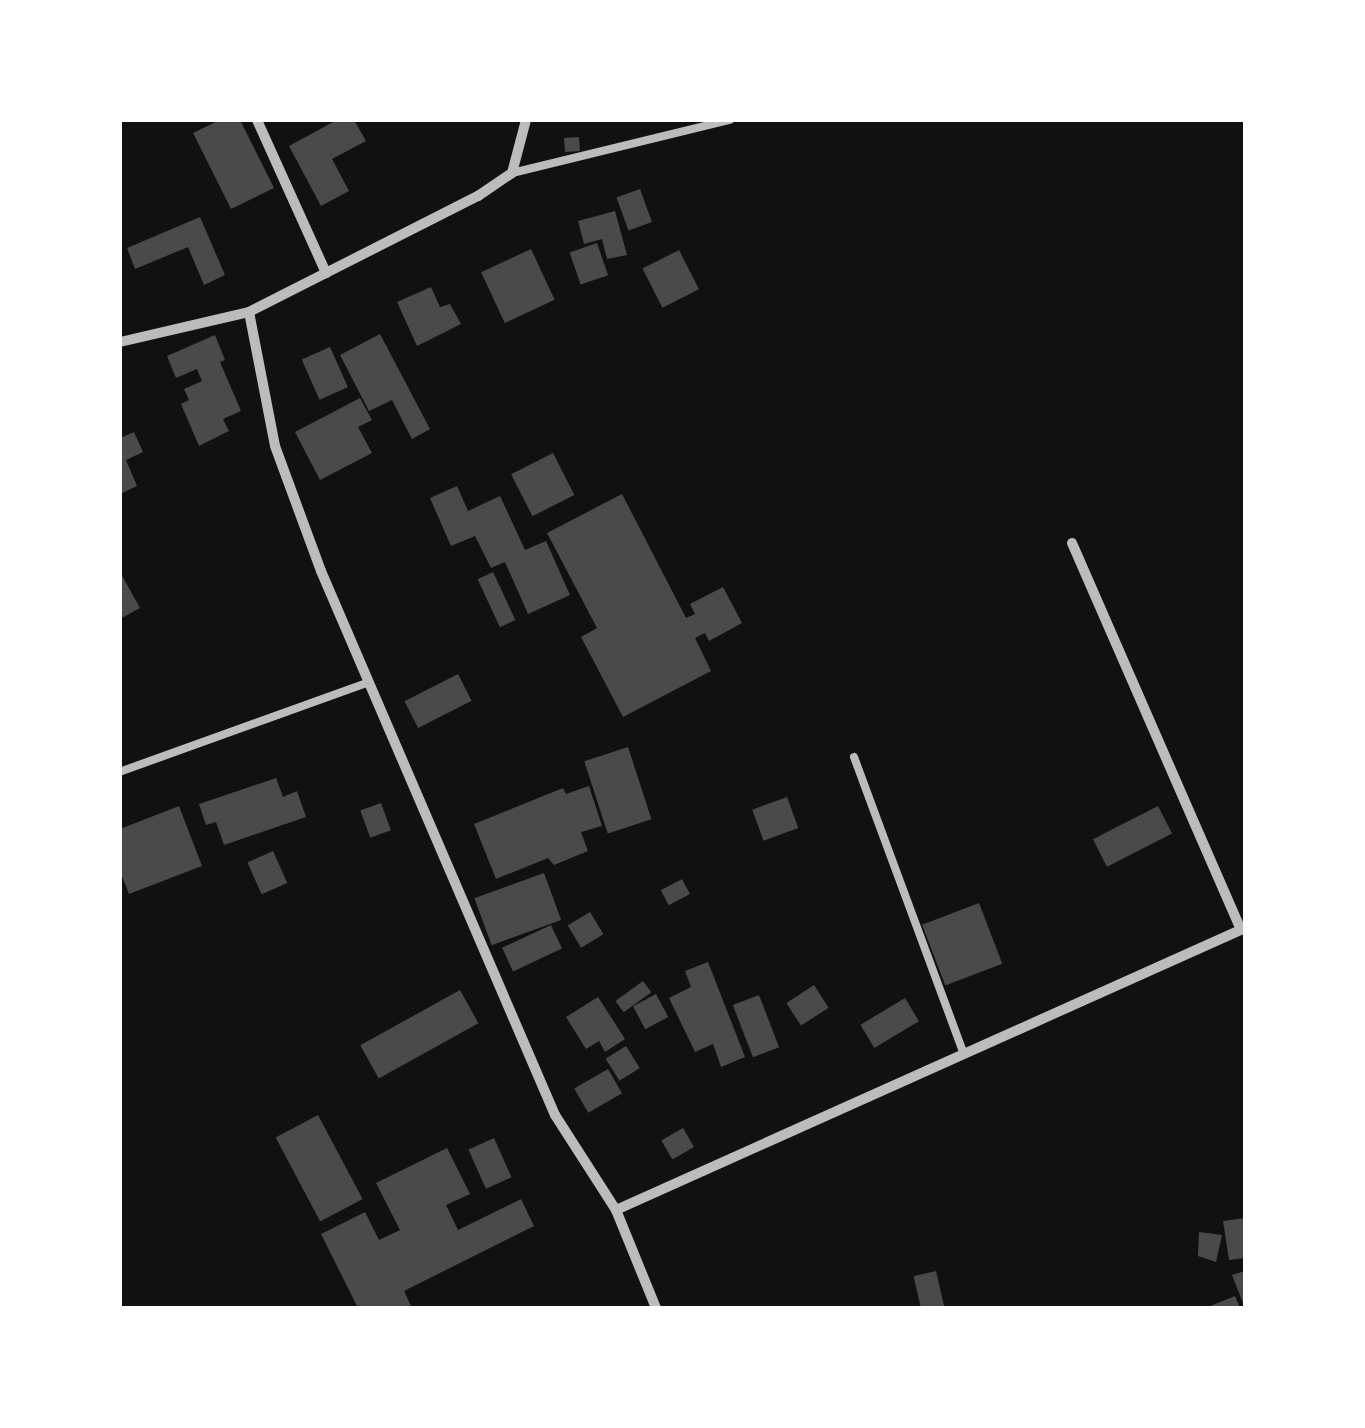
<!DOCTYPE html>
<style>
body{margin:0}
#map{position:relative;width:1365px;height:1428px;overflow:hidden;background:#111;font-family:"Noto Sans",sans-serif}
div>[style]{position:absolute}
.building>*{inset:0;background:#4a4a4a;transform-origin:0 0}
.service>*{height:8px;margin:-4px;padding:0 4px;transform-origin:4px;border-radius:4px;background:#bcbcbc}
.minor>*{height:10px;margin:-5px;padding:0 5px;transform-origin:5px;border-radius:5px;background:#bcbcbc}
span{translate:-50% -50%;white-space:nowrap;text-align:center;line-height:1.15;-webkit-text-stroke:10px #fff;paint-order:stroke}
.frame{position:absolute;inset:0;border:122px solid #fff;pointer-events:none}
</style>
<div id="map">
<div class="building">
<i style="clip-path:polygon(220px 120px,240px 120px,274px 188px,231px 209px,193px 133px)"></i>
<i style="clip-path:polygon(337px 120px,354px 120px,366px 141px,332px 159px,349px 191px,321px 206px,289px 146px)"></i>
<i style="left:579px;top:137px;width:14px;height:15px;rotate:86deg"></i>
<i style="left:640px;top:189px;width:35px;height:25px;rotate:70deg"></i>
<i style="clip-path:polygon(615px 211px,627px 255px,607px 259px,602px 239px,584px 244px,578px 221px)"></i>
<i style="clip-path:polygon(200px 217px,225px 275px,204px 285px,188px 247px,135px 269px,127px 248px)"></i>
<i style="left:597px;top:243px;width:34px;height:29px;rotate:71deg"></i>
<i style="left:531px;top:249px;width:56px;height:55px;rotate:65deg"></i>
<i style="left:679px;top:250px;width:44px;height:41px;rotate:63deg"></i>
<i style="clip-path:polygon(431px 287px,440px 307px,450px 304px,461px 324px,417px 346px,397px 302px)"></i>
<i style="clip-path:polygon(380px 334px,430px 429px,412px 439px,392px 400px,369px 411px,340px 355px)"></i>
<i style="clip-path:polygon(215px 335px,225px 360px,220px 362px,241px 411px,223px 419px,229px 431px,199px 446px,181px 404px,189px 400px,184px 389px,202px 381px,197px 369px,176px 378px,167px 356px)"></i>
<i style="left:330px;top:347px;width:44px;height:31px;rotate:66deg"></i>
<i style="clip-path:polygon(360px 398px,372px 420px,358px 427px,372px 453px,320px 480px,295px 432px)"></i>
<i style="clip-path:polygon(134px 432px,143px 452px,126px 460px,137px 486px,120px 494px,120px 438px)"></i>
<i style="left:553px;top:453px;width:47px;height:47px;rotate:63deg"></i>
<i style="clip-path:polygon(457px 486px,468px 511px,500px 496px,525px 550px,546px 541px,570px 595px,528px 614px,505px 562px,491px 568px,475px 536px,451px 546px,430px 498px)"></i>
<i style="clip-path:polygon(622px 494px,686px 618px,695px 614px,690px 604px,723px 587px,742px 623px,709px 641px,705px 633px,695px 638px,711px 671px,623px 717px,581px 637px,597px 628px,547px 533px)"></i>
<i style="clip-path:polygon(120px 572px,140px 608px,120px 619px)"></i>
<i style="left:493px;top:572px;width:53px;height:17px;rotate:65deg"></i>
<i style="left:458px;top:674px;width:30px;height:60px;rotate:63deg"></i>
<i style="left:628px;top:747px;width:76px;height:46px;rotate:72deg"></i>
<i style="clip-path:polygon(276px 778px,283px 797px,297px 791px,306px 817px,224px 845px,216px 822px,206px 825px,199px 804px)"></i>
<i style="clip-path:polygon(589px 786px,602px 826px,581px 832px,588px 851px,554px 865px,548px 858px,496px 879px,474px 824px,563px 788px,566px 794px)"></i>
<i style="left:787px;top:797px;width:33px;height:37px;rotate:70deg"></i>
<i style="left:381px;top:803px;width:29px;height:22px;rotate:70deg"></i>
<i style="clip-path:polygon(179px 806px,202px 866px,129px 894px,120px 871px,120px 829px)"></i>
<i style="left:1158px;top:806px;width:31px;height:73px;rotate:63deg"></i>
<i style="left:273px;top:851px;width:35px;height:28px;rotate:66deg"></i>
<i style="left:544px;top:873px;width:50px;height:74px;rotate:70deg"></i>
<i style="left:682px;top:879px;width:17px;height:24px;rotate:62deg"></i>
<i style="left:979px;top:903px;width:65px;height:61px;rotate:69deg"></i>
<i style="left:590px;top:912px;width:26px;height:26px;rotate:59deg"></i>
<i style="left:551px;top:925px;width:26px;height:54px;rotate:65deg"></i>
<i style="clip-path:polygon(708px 962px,745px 1057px,721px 1067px,713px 1044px,695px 1052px,669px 998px,691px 987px,685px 971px)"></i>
<i style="left:643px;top:981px;width:14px;height:34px;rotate:54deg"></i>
<i style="left:814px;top:985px;width:27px;height:33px;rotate:57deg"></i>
<i style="left:460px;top:990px;width:38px;height:114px;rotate:61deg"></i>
<i style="left:656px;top:994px;width:26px;height:26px;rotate:62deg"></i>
<i style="left:759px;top:995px;width:56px;height:28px;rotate:69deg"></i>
<i style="clip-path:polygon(598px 997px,625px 1039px,605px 1052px,599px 1041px,586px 1049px,566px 1017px)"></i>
<i style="left:905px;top:998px;width:27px;height:52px;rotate:59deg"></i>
<i style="left:626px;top:1046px;width:26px;height:24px;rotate:58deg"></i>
<i style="left:608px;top:1069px;width:28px;height:39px;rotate:60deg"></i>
<i style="left:318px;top:1115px;width:95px;height:48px;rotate:62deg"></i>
<i style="left:683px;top:1128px;width:22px;height:25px;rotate:60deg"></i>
<i style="left:494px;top:1138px;width:43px;height:28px;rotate:66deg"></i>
<i style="clip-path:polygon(447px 1148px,470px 1194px,446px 1205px,458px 1230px,521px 1199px,534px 1226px,404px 1291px,412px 1308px,358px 1308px,321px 1234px,365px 1212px,379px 1240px,400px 1230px,376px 1183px)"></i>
<i style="clip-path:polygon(1245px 1218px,1245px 1258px,1229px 1260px,1223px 1221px)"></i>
<i style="clip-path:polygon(1199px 1232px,1222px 1235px,1216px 1262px,1198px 1256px)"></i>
<i style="left:936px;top:1271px;width:36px;height:23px;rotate:77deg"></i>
<i style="clip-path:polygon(1245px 1271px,1245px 1308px,1232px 1275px)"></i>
<i style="clip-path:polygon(1235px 1296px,1240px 1308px,1205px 1308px)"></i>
</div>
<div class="service">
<i style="left:512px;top:173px;width:224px;rotate:-13.7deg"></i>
<i style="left:854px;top:757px;width:317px;rotate:69.7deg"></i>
<i style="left:122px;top:771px;width:260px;rotate:-19.8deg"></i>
</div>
<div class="minor">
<i style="left:257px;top:120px;width:168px;rotate:65.7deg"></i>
<i style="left:249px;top:312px;width:136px;rotate:79deg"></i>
<i style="left:275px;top:446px;width:133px;rotate:69.8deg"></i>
<i style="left:321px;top:571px;width:592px;rotate:66.73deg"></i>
<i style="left:555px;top:1115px;width:113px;rotate:57.3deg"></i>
<i style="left:616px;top:1210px;width:106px;rotate:67.8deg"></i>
<i style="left:120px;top:342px;width:132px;rotate:-13.1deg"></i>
<i style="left:249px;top:312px;width:257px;rotate:-26.9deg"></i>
<i style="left:478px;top:196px;width:41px;rotate:-34.1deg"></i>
<i style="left:512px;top:173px;width:55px;rotate:-75.2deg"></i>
<i style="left:1072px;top:543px;width:422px;rotate:66.4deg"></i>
<i style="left:616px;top:1210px;width:689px;rotate:-24.15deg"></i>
</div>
<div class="frame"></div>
</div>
